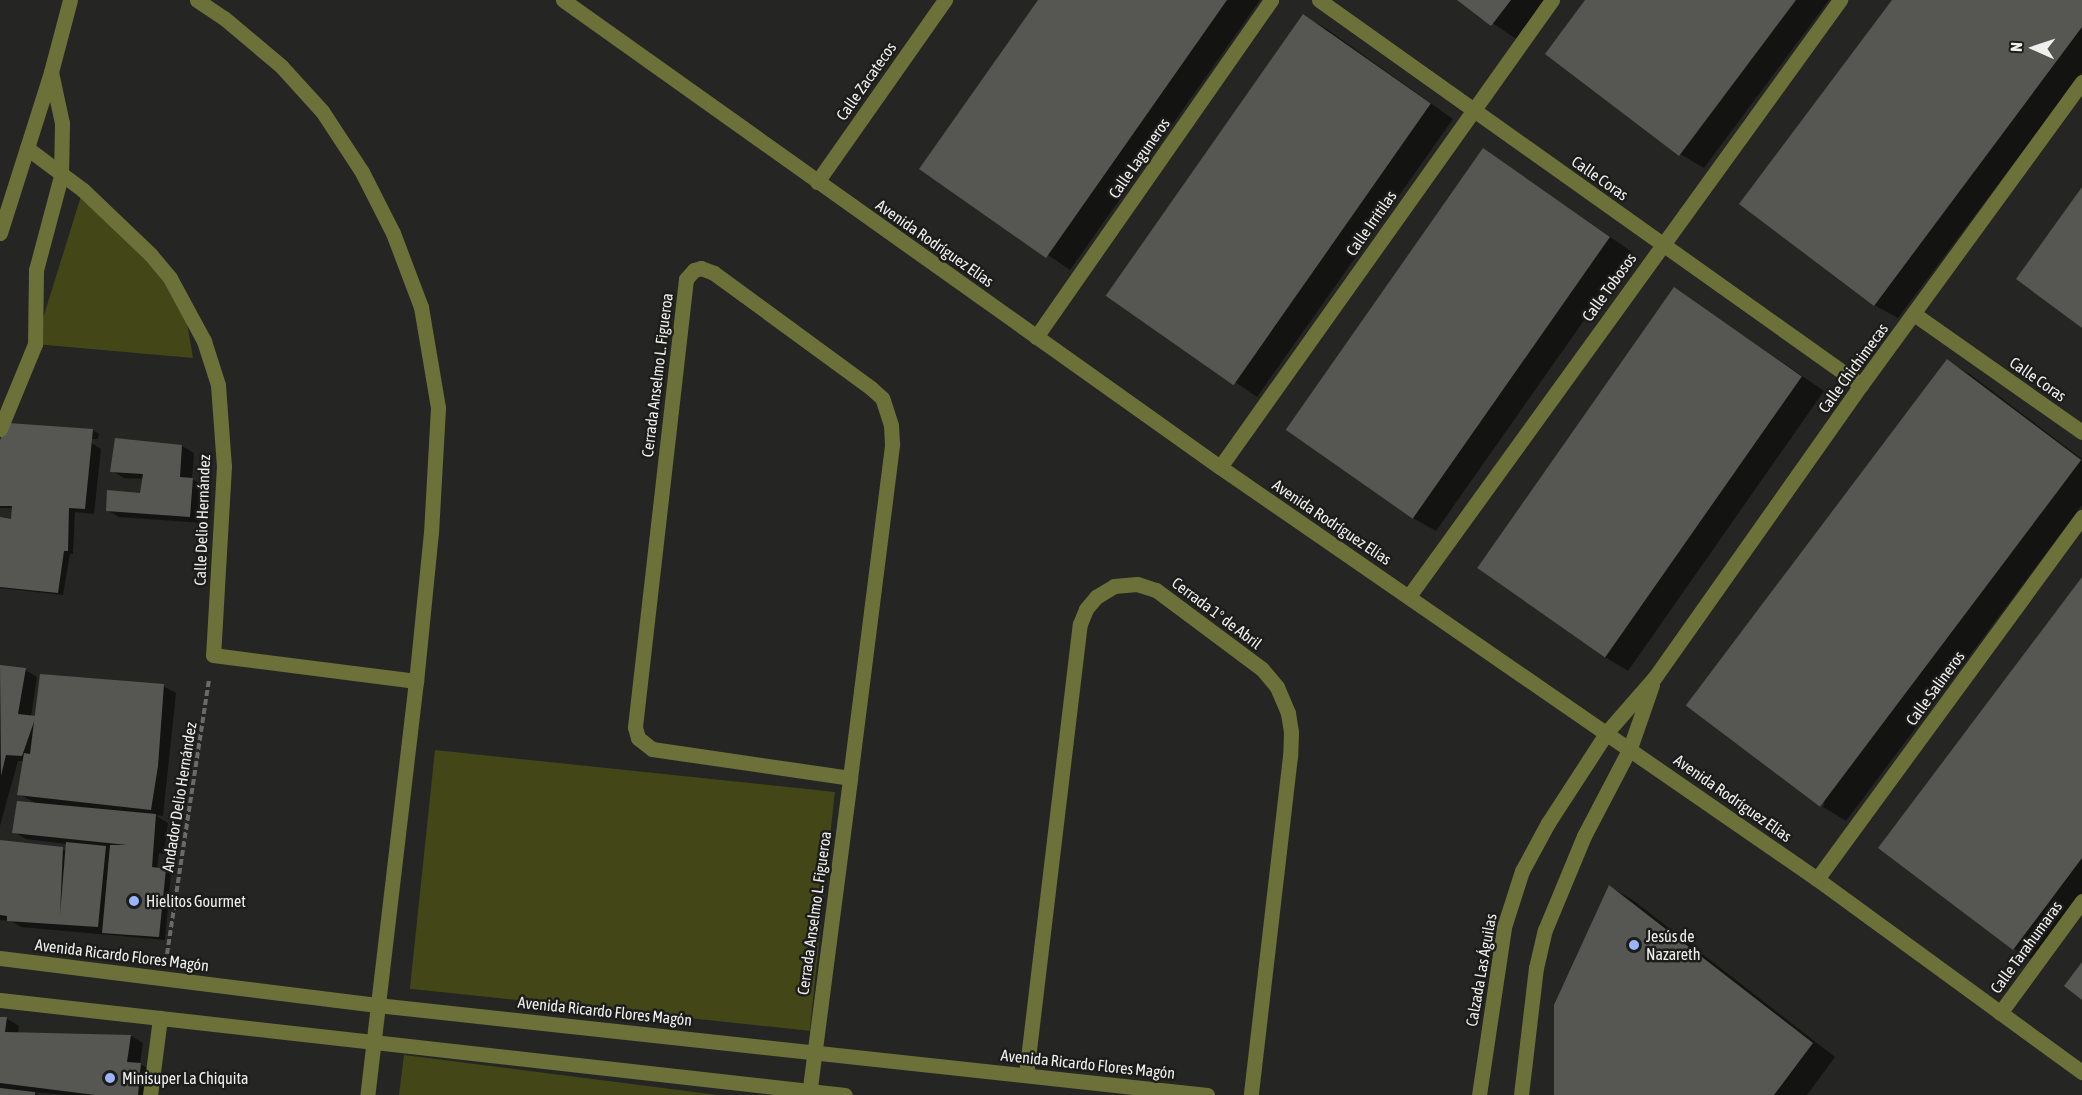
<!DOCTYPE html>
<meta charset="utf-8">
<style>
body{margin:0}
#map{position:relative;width:2082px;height:1095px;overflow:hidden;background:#252623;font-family:"Asap Condensed",sans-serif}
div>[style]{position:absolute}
.green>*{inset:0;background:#434717;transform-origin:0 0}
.shadow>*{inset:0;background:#0007}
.building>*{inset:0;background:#565753;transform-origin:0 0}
.path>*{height:4px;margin-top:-2px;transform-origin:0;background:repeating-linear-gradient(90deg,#6a6b68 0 6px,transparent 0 9px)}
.pedestrian>*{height:15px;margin:-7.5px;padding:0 7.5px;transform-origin:7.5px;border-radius:7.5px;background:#6c7139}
.minor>*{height:15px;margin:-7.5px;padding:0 7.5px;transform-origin:7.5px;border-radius:7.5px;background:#6c7139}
.tertiary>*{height:15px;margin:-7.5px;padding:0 7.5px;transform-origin:7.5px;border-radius:7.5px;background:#6c7139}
.dots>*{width:16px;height:16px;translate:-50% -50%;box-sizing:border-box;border:3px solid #1c1c1a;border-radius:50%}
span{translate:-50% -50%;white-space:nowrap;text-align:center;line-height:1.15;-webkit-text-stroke:5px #1c1c1a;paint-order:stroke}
.street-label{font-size:16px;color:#eff0ed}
.poi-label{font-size:16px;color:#eff0ed}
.left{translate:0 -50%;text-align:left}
.north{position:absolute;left:2004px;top:18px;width:60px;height:60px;-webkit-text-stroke:4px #1c1c1a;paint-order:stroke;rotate:273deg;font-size:16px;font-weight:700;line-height:24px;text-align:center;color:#eff0ed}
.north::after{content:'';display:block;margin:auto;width:21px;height:27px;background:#eff0ed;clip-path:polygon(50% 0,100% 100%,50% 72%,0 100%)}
</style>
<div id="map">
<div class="green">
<i style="clip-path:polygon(83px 190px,167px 284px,185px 312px,193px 358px,35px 344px)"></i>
<i style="left:435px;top:750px;width:402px;height:240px;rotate:6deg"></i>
<i style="clip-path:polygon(404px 1055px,718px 1095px,399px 1095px)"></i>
</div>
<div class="shadow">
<i style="clip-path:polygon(1039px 0,1260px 0,1070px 270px,921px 168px)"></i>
<i style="clip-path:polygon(1459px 0,1544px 0,1516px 39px)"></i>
<i style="clip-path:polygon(1587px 0,1829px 0,1704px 168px,1680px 154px,1547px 54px)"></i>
<i style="clip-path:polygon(1894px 0,2082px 0,2082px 72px,1898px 318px,1874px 305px)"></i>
<i style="clip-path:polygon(1304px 16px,1327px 29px,1453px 119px,1257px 397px,1108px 295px)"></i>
<i style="clip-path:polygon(1483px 149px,1632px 252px,1436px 531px,1413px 518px,1287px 428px)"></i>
<i style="clip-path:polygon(1675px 289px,1824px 391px,1628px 671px,1605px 657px,1479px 568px)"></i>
<i style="clip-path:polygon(1948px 361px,1971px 375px,2082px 459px,2082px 505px,1846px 821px,1823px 807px)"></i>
<i style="clip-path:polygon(9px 424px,93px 430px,99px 434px,98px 439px,85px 439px,89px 442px,98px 442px,90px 442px,101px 449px,94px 514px,75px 512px,73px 554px,70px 554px,63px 595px,0 588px,0 519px,13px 520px,13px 508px,0 508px,0 448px)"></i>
<i style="clip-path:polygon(117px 440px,182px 446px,194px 453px,192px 479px,205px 486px,202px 523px,119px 517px,107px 510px,142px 495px,144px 479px,124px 478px,112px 471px)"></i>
<i style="clip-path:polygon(2082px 579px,2082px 902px,2037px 962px,2014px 949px,1881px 848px)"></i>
<i style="clip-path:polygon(0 666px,25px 670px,37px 677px,31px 717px,163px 686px,176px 693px,163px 816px,155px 815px,168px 823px,164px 854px,159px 853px,157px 869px,171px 874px,165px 940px,21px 927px,11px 921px,0 920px,0 842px,67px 851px,67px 844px,26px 839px,14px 832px,37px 804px,19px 794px,24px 761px,18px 761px,0 826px)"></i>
<i style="clip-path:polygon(1610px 887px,1633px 900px,1835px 1057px,1807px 1095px,1555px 1095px)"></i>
<i style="clip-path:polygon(6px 1018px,19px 1026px,18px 1034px,131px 1036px,143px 1043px,140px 1064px,153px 1071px,150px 1095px,64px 1095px,32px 1092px,38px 1095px,0 1095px,0 1019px)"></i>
</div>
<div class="building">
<i style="clip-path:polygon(1038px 0,1227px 0,1046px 258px,919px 169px)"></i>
<i style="clip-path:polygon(1457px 0,1511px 0,1491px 26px)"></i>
<i style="clip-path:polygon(1585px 0,1796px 0,1679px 156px,1545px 54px)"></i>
<i style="clip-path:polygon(1892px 0,2082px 0,2082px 27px,1874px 306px,1739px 204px)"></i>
<i style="left:1303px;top:14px;width:156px;height:344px;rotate:35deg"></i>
<i style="left:1483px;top:148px;width:155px;height:344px;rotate:35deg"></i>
<i style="clip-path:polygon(2082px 187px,2082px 328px,2016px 279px)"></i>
<i style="left:1674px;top:287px;width:156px;height:343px;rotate:35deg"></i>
<i style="left:1947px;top:359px;width:168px;height:434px;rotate:37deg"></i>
<i style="clip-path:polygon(8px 423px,93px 429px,85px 509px,69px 508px,68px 551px,64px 551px,58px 593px,0 587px,0 517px,11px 519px,12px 506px,0 506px,0 440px)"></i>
<i style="clip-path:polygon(115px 438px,182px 445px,180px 477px,193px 478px,190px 517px,106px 511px,107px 490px,140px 493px,143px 474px,110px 472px)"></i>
<i style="clip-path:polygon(2082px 577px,2082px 858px,2013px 950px,1878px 848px)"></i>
<i style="clip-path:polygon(0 665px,26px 668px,18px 714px,36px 716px,22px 756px,6px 755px,1px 776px)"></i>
<i style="clip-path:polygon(40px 674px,164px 684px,158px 766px,151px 810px,17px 795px,24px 753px,30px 754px)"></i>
<i style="clip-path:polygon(17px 801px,156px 814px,152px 867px,166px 869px,159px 937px,102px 933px,110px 845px,127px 845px,12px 833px)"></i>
<i style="clip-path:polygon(0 840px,63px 847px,60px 915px,66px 842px,106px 846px,98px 927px,7px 921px,7px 916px,0 915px)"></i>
<i style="clip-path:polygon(1609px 885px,1813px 1043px,1774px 1095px,1554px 1095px,1554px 1005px)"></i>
<i style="clip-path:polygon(2082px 962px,2082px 1000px,2064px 986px)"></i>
<i style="clip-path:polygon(0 1017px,7px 1017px,5px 1032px,131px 1035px,127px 1062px,141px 1063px,138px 1095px,95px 1095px,0 1083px)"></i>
<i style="clip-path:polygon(0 1088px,35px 1092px,35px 1095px,0 1095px)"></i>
</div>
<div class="path">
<i style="left:167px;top:954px;width:277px;rotate:-81.3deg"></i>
</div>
<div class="pedestrian">
<i style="left:150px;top:1095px;width:78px;rotate:-82.6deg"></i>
</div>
<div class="minor">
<i style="left:197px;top:0;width:32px;rotate:34deg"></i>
<i style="left:224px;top:18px;width:75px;rotate:40.1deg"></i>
<i style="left:281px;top:66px;width:61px;rotate:47.7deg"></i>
<i style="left:322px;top:111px;width:73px;rotate:56.7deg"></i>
<i style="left:362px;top:172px;width:68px;rotate:63.1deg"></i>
<i style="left:393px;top:233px;width:79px;rotate:69.3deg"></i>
<i style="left:421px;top:307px;width:102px;rotate:80.4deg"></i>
<i style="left:438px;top:408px;width:124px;rotate:93.2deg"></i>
<i style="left:431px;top:532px;width:150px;rotate:95.7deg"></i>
<i style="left:416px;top:681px;width:417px;rotate:96.7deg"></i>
<i style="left:563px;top:0;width:806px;rotate:35.41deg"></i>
<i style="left:1220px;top:467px;width:725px;rotate:34.61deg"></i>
<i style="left:1817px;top:879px;width:328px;rotate:36.1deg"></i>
<i style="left:1319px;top:0;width:665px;rotate:35.39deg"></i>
<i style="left:27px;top:148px;width:70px;rotate:36.9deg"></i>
<i style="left:83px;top:190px;width:93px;rotate:43.7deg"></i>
<i style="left:150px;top:254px;width:31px;rotate:50deg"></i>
<i style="left:170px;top:278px;width:72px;rotate:61.6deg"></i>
<i style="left:204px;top:341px;width:46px;rotate:72.3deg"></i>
<i style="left:218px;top:385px;width:81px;rotate:85.8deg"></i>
<i style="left:224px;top:466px;width:189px;rotate:93.3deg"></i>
<i style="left:213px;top:655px;width:205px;rotate:7.3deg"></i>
<i style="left:817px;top:182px;width:223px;rotate:-54.9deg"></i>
<i style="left:1914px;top:314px;width:205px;rotate:35.1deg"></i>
<i style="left:1036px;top:337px;width:411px;rotate:-55.1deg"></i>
<i style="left:1220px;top:467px;width:573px;rotate:-54.59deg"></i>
<i style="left:1409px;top:596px;width:736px;rotate:-54.13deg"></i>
<i style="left:1817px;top:879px;width:449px;rotate:-53.8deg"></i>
<i style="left:2000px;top:1013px;width:139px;rotate:-53.8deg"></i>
<i style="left:1026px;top:1075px;width:454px;rotate:-83.2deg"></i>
<i style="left:1080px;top:624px;width:16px;rotate:-68deg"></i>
<i style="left:1086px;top:609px;width:16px;rotate:-50deg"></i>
<i style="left:1096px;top:597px;width:21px;rotate:-31deg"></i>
<i style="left:1114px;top:586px;width:23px;rotate:-5deg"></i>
<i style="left:1137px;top:584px;width:20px;rotate:18deg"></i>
<i style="left:1156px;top:590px;width:132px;rotate:36.7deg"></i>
<i style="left:1262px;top:669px;width:23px;rotate:50deg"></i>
<i style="left:1277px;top:687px;width:28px;rotate:67deg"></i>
<i style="left:1288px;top:713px;width:20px;rotate:81deg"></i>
<i style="left:1291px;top:733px;width:23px;rotate:92deg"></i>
<i style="left:1290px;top:756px;width:341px;rotate:96.6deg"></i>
<i style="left:809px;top:1095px;width:320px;rotate:-82.6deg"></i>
<i style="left:850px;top:778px;width:337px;rotate:-82.8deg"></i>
<i style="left:892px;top:444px;width:19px;rotate:-93deg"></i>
<i style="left:891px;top:425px;width:28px;rotate:-108deg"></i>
<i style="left:882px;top:398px;width:15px;rotate:-138deg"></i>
<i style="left:871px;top:388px;width:195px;rotate:-143.8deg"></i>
<i style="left:714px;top:273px;width:14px;rotate:-159deg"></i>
<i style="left:701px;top:268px;width:7px;rotate:164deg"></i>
<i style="left:694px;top:270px;width:12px;rotate:132deg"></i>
<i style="left:686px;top:279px;width:451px;rotate:96.5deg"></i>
<i style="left:635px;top:727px;width:11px;rotate:75deg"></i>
<i style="left:638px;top:738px;width:18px;rotate:38deg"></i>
<i style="left:652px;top:749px;width:200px;rotate:8.3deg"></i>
</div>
<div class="tertiary">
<i style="left:0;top:233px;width:169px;rotate:-72.4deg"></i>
<i style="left:51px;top:72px;width:74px;rotate:-75.2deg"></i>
<i style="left:0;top:429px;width:92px;rotate:-67.6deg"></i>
<i style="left:35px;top:344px;width:74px;rotate:-89.2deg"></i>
<i style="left:36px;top:270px;width:97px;rotate:-75.1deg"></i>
<i style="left:61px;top:176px;width:53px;rotate:-88.9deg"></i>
<i style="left:62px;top:123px;width:52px;rotate:-102.2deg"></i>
<i style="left:0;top:958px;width:380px;rotate:7.1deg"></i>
<i style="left:377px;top:1005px;width:835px;rotate:6.19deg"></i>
<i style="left:0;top:1000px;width:850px;rotate:6.41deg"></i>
<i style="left:1479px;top:1095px;width:170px;rotate:-81.5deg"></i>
<i style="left:1504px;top:927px;width:59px;rotate:-72.2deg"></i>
<i style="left:1522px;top:871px;width:55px;rotate:-61.6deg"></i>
<i style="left:1548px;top:823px;width:108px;rotate:-57deg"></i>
<i style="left:1607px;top:732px;width:73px;rotate:-48.9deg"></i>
<i style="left:1655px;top:677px;width:357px;rotate:-54.8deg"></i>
<i style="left:1861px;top:385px;width:375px;rotate:-53.9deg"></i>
<i style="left:1521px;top:1095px;width:128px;rotate:-83.3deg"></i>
<i style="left:1536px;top:968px;width:39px;rotate:-77deg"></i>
<i style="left:1545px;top:930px;width:102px;rotate:-67.5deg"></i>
<i style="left:1584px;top:836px;width:99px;rotate:-62.4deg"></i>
<i style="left:1630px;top:748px;width:67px;rotate:-70.8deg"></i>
</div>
<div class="dots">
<i style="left:134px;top:901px;background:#99b5fd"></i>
<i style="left:1634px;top:945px;background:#99b5fd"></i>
<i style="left:110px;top:1078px;background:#99b5fd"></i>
</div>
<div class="street-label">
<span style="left:866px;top:81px;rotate:-55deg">Calle Zacatecos</span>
<span style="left:1139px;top:158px;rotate:-55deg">Calle Laguneros</span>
<span style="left:1600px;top:178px;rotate:35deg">Calle Coras</span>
<span style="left:1371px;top:223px;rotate:-55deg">Calle Irritilas</span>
<span style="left:935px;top:243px;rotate:35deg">Avenida Rodríguez Elías</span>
<span style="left:1609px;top:287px;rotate:-54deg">Calle Tobosos</span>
<span style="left:1853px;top:368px;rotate:-54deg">Calle Chichimecas</span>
<span style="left:657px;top:375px;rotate:-83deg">Cerrada Anselmo L. Figueroa</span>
<span style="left:2038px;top:379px;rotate:35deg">Calle Coras</span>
<span style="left:202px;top:520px;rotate:-88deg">Calle Delio Hernández</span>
<span style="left:1332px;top:522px;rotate:34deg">Avenida Rodríguez Elías</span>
<span style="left:1217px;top:613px;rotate:37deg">Cerrada 1° de Abril</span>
<span style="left:1935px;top:688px;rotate:-54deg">Calle Salineros</span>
<span style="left:179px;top:797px;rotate:-81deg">Andador Delio Hernández</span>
<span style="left:1733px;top:798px;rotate:35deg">Avenida Rodríguez Elías</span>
<span style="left:814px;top:913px;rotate:-82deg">Cerrada Anselmo L. Figueroa</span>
<span style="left:2026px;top:947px;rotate:-54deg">Calle Tarahumaras</span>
<span style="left:122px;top:955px;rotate:7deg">Avenida Ricardo Flores Magón</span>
<span style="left:1481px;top:970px;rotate:-80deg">Calzada Las Águilas</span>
<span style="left:605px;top:1011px;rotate:6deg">Avenida Ricardo Flores Magón</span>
<span style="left:1088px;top:1064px;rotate:6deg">Avenida Ricardo Flores Magón</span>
</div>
<div class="poi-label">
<span class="left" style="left:146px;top:901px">Hielitos Gourmet</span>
<span class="left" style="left:1646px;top:945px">Jesús de<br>Nazareth</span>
<span class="left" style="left:122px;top:1078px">Minisuper La Chiquita</span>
</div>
<div class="north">N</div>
</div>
